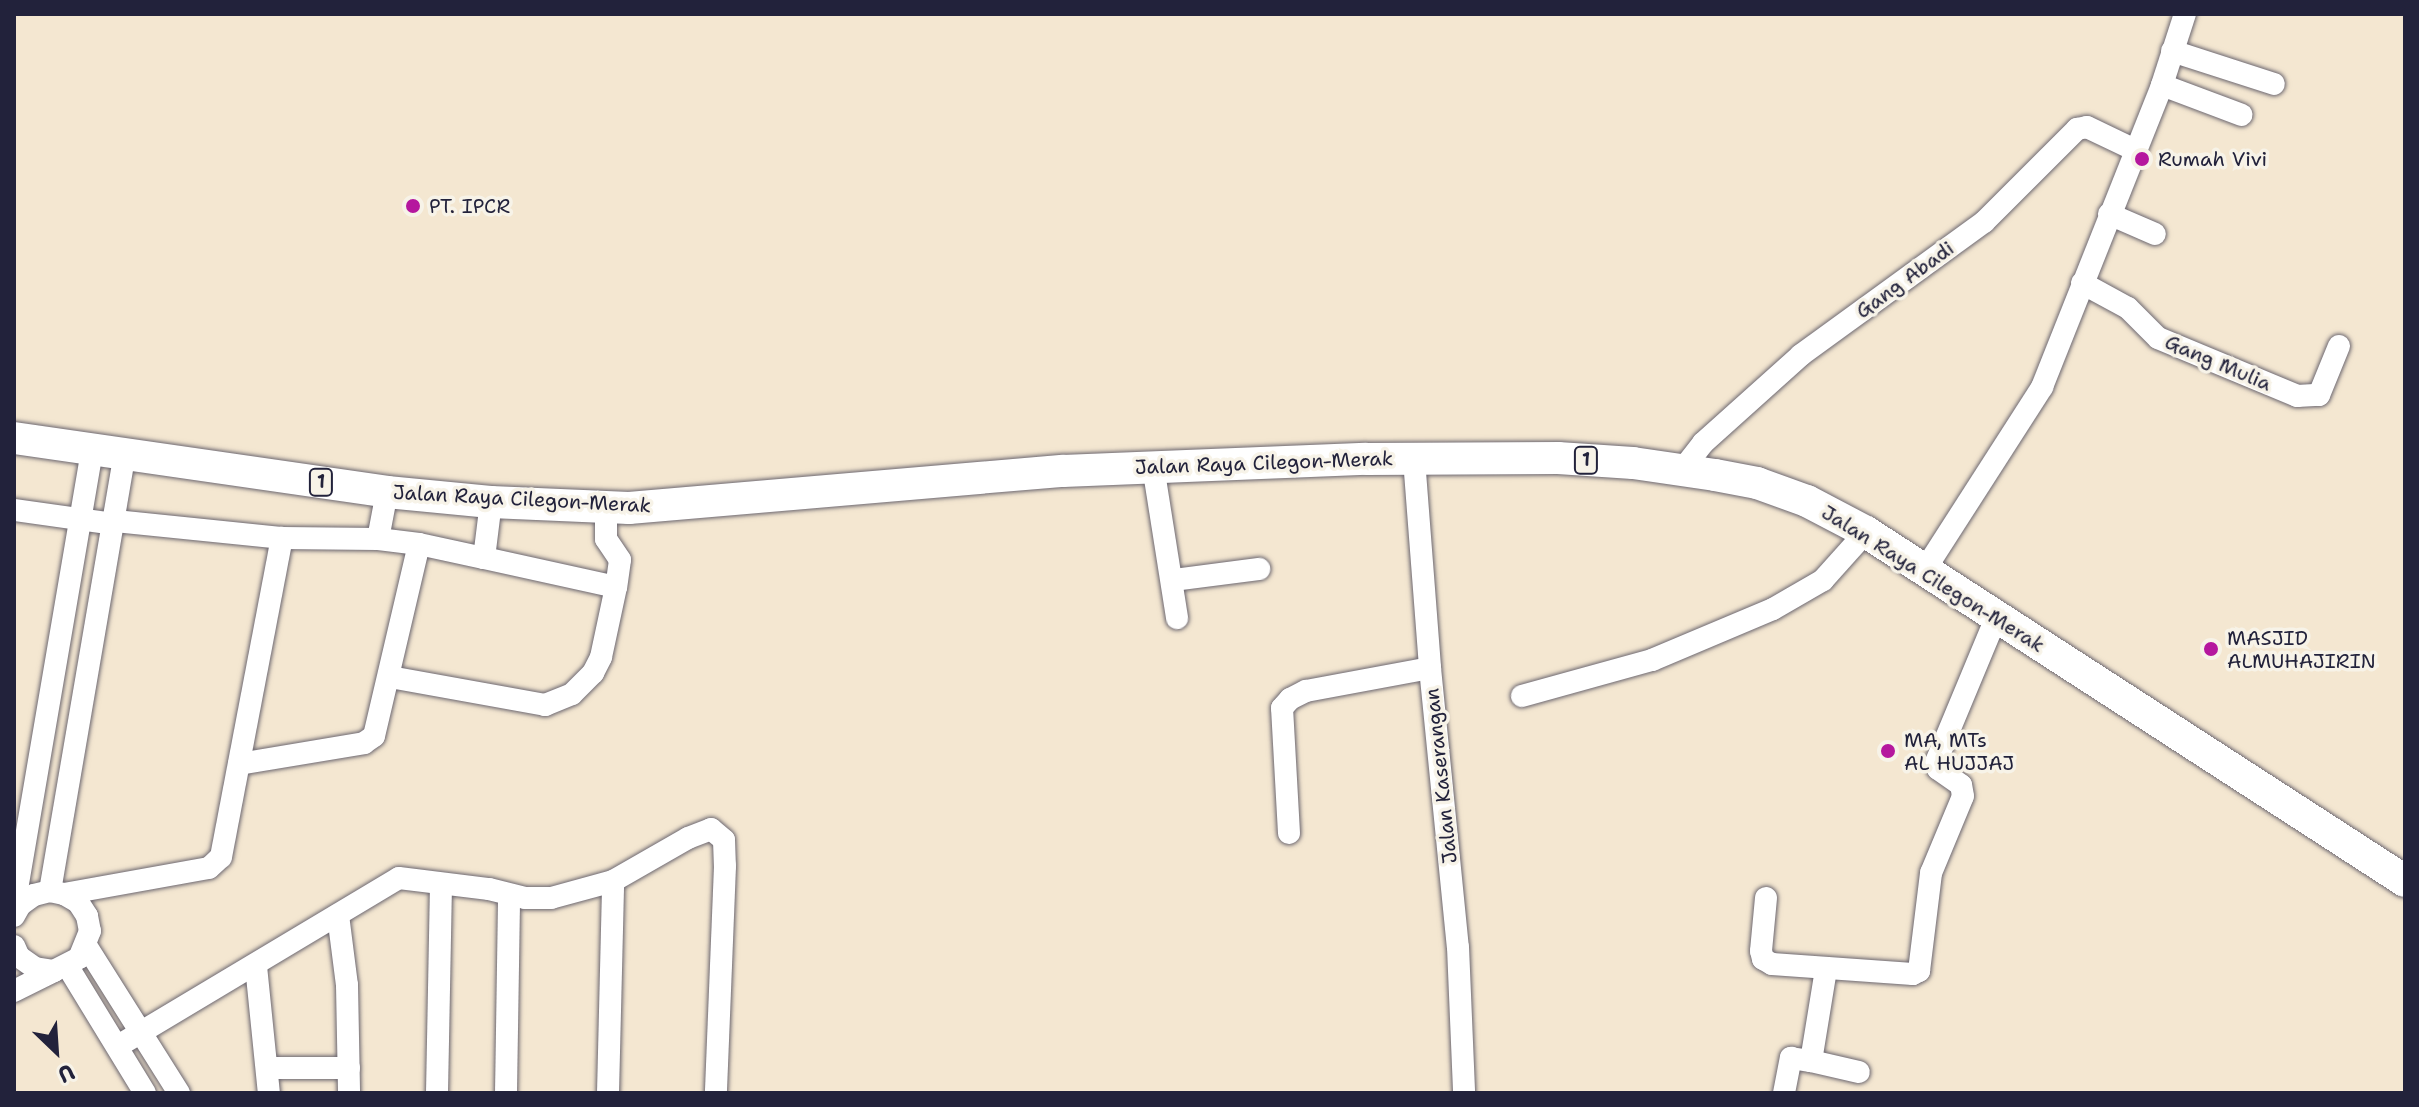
<!DOCTYPE html>
<style>
body{margin:0}
#map{position:relative;width:2419px;height:1107px;overflow:hidden;background:#f4e7d1;font-family:"Shantell Sans",sans-serif}
div>[style]{position:absolute}
.roads{filter:drop-shadow(0 0 2px #6c6770) drop-shadow(0 0 2px #6c6770)}
.minor>*{height:22px;margin:-11px;padding:0 11px;transform-origin:11px;border-radius:11px;background:#fff}
.highway>*{height:32px;margin:-16px;padding:0 16px;transform-origin:16px;border-radius:16px;background:#fff}
.dots>*{width:22px;height:22px;translate:-50% -50%;box-sizing:border-box;border:4px solid #f7f3e8;border-radius:50%}
span{translate:-50% -50%;white-space:nowrap;text-align:center;line-height:1.15;-webkit-text-stroke:7px #f7f3e8;paint-order:stroke}
.shield-label span{padding:2px 6px;background:#f7f3e8;border:2px solid;border-radius:6px;-webkit-text-stroke-width:0}
.shield-label{font-size:18px;color:#22223b;font-weight:700}
.poi-label{font-size:20px;color:#22223b}
.left{translate:0 -50%;text-align:left}
.street-label{font-size:20px;color:#22223b}
.frame{position:absolute;inset:0;border:16px solid #22223b;pointer-events:none}
.north{position:absolute;left:16px;top:1011px;width:80px;height:80px;-webkit-text-stroke:6px #f7f3e8;paint-order:stroke;rotate:155deg;font-size:22px;font-weight:700;line-height:32px;text-align:center;color:#22223b}
.north::after{content:'';display:block;margin:auto;width:28px;height:36px;background:#22223b;clip-path:polygon(50% 0,100% 100%,50% 72%,0 100%)}
</style>
<div id="map">
<div class="roads">
<div class="minor">
<i style="left:2172px;top:51px;width:107px;rotate:17.9deg"></i>
<i style="left:2162px;top:85px;width:85px;rotate:20.6deg"></i>
<i style="left:2109px;top:214px;width:50px;rotate:23.5deg"></i>
<i style="left:2082px;top:283px;width:52px;rotate:28.5deg"></i>
<i style="left:2128px;top:308px;width:42px;rotate:45deg"></i>
<i style="left:2158px;top:338px;width:151px;rotate:22.6deg"></i>
<i style="left:2297px;top:396px;width:22px;rotate:-3deg"></i>
<i style="left:2319px;top:395px;width:53px;rotate:-67.8deg"></i>
<i style="left:1414px;top:459px;width:210px;rotate:85.6deg"></i>
<i style="left:1430px;top:668px;width:280px;rotate:84.3deg"></i>
<i style="left:1458px;top:947px;width:146px;rotate:87.6deg"></i>
<i style="left:1153px;top:466px;width:154px;rotate:81deg"></i>
<i style="left:1682px;top:470px;width:34px;rotate:-52deg"></i>
<i style="left:1703px;top:443px;width:132px;rotate:-41.9deg"></i>
<i style="left:1801px;top:355px;width:226px;rotate:-36deg"></i>
<i style="left:1984px;top:222px;width:132px;rotate:-45deg"></i>
<i style="left:2077px;top:129px;width:10px;rotate:-11deg"></i>
<i style="left:2087px;top:127px;width:53px;rotate:25.6deg"></i>
<i style="left:606px;top:507px;width:32px;rotate:90deg"></i>
<i style="left:606px;top:539px;width:25px;rotate:56deg"></i>
<i style="left:620px;top:560px;width:27px;rotate:98deg"></i>
<i style="left:14px;top:510px;width:100px;rotate:8deg"></i>
<i style="left:282px;top:538px;width:96px;rotate:0.6deg"></i>
<i style="left:419px;top:544px;width:66px;rotate:12.2deg"></i>
<i style="left:1924px;top:571px;width:219px;rotate:-57.3deg"></i>
<i style="left:2042px;top:387px;width:325px;rotate:-68.3deg"></i>
<i style="left:2162px;top:85px;width:75px;rotate:-72.1deg"></i>
<i style="left:1174px;top:580px;width:86px;rotate:-7.4deg"></i>
<i style="left:390px;top:677px;width:158px;rotate:10.2deg"></i>
<i style="left:545px;top:705px;width:29px;rotate:-22deg"></i>
<i style="left:572px;top:694px;width:30px;rotate:-45deg"></i>
<i style="left:593px;top:673px;width:18px;rotate:-63deg"></i>
<i style="left:601px;top:657px;width:72px;rotate:-77.9deg"></i>
<i style="left:616px;top:587px;width:135px;rotate:-167.6deg"></i>
<i style="left:484px;top:558px;width:56px;rotate:-82.9deg"></i>
<i style="left:1522px;top:696px;width:135px;rotate:-15.5deg"></i>
<i style="left:1652px;top:660px;width:131px;rotate:-22.9deg"></i>
<i style="left:1773px;top:609px;width:58px;rotate:-30.1deg"></i>
<i style="left:1823px;top:580px;width:64px;rotate:-48.1deg"></i>
<i style="left:239px;top:764px;width:127px;rotate:-9.5deg"></i>
<i style="left:364px;top:743px;width:12px;rotate:-35deg"></i>
<i style="left:374px;top:736px;width:197px;rotate:-76.8deg"></i>
<i style="left:419px;top:544px;width:41px;rotate:-173deg"></i>
<i style="left:378px;top:539px;width:48px;rotate:-79.2deg"></i>
<i style="left:1289px;top:833px;width:125px;rotate:-93.2deg"></i>
<i style="left:1282px;top:708px;width:12px;rotate:-48deg"></i>
<i style="left:1290px;top:699px;width:18px;rotate:-27deg"></i>
<i style="left:1306px;top:691px;width:126px;rotate:-10.5deg"></i>
<i style="left:50px;top:891px;width:443px;rotate:-80.3deg"></i>
<i style="left:64px;top:894px;width:147px;rotate:-10.2deg"></i>
<i style="left:209px;top:868px;width:16px;rotate:-43deg"></i>
<i style="left:221px;top:857px;width:325px;rotate:-79.2deg"></i>
<i style="left:282px;top:538px;width:169px;rotate:-174.2deg"></i>
<i style="left:1766px;top:898px;width:53px;rotate:95.4deg"></i>
<i style="left:1761px;top:951px;width:8px;rotate:76deg"></i>
<i style="left:1763px;top:959px;width:10px;rotate:29deg"></i>
<i style="left:1772px;top:964px;width:141px;rotate:4.1deg"></i>
<i style="left:1913px;top:974px;width:7px;rotate:-27deg"></i>
<i style="left:1919px;top:971px;width:99px;rotate:-83deg"></i>
<i style="left:1931px;top:873px;width:83px;rotate:-67.4deg"></i>
<i style="left:1963px;top:796px;width:11px;rotate:-100deg"></i>
<i style="left:1961px;top:785px;width:28px;rotate:-145deg"></i>
<i style="left:1938px;top:769px;width:7px;rotate:-106deg"></i>
<i style="left:1936px;top:762px;width:156px;rotate:-67.4deg"></i>
<i style="left:14px;top:907px;width:463px;rotate:-80.3deg"></i>
<i style="left:338px;top:915px;width:71px;rotate:82.7deg"></i>
<i style="left:347px;top:985px;width:108px;rotate:88.9deg"></i>
<i style="left:14px;top:916px;width:13px;rotate:-61deg"></i>
<i style="left:20px;top:905px;width:17px;rotate:-36deg"></i>
<i style="left:34px;top:895px;width:16px;rotate:-14deg"></i>
<i style="left:50px;top:891px;width:14px;rotate:12deg"></i>
<i style="left:64px;top:894px;width:16px;rotate:30deg"></i>
<i style="left:78px;top:902px;width:17px;rotate:57deg"></i>
<i style="left:87px;top:916px;width:15px;rotate:79deg"></i>
<i style="left:90px;top:931px;width:29px;rotate:112deg"></i>
<i style="left:79px;top:958px;width:28px;rotate:153deg"></i>
<i style="left:54px;top:971px;width:19px;rotate:-171deg"></i>
<i style="left:35px;top:968px;width:19px;rotate:-145deg"></i>
<i style="left:19px;top:957px;width:12px;rotate:-114deg"></i>
<i style="left:87px;top:947px;width:173px;rotate:57.8deg"></i>
<i style="left:256px;top:966px;width:128px;rotate:84.2deg"></i>
<i style="left:68px;top:967px;width:148px;rotate:58.6deg"></i>
<i style="left:14px;top:991px;width:45px;rotate:-26.6deg"></i>
<i style="left:118px;top:1046px;width:327px;rotate:-30.9deg"></i>
<i style="left:399px;top:878px;width:91px;rotate:7deg"></i>
<i style="left:489px;top:889px;width:37px;rotate:14deg"></i>
<i style="left:525px;top:898px;width:26px"></i>
<i style="left:551px;top:898px;width:64px;rotate:-15.3deg"></i>
<i style="left:613px;top:881px;width:86px;rotate:-29.8deg"></i>
<i style="left:688px;top:838px;width:25px;rotate:-21deg"></i>
<i style="left:711px;top:829px;width:17px;rotate:40deg"></i>
<i style="left:724px;top:840px;width:26px;rotate:88deg"></i>
<i style="left:725px;top:866px;width:227px;rotate:92.3deg"></i>
<i style="left:1811px;top:1061px;width:49px;rotate:12.9deg"></i>
<i style="left:267px;top:1068px;width:82px"></i>
<i style="left:437px;top:1093px;width:208px;rotate:-88.9deg"></i>
<i style="left:506px;top:1093px;width:197px;rotate:-89.1deg"></i>
<i style="left:608px;top:1093px;width:212px;rotate:-88.6deg"></i>
<i style="left:1784px;top:1093px;width:36px;rotate:-79deg"></i>
<i style="left:1791px;top:1058px;width:20px;rotate:9deg"></i>
<i style="left:1811px;top:1061px;width:93px;rotate:-80.7deg"></i>
</div>
<div class="highway">
<i style="left:14px;top:438px;width:377px;rotate:8.2deg"></i>
<i style="left:387px;top:492px;width:104px;rotate:5.5deg"></i>
<i style="left:491px;top:502px;width:138px;rotate:2.5deg"></i>
<i style="left:629px;top:508px;width:436px;rotate:-4.9deg"></i>
<i style="left:1063px;top:471px;width:303px;rotate:-2.3deg"></i>
<i style="left:1366px;top:459px;width:192px;rotate:-0.3deg"></i>
<i style="left:1558px;top:458px;width:75px;rotate:3.8deg"></i>
<i style="left:1633px;top:463px;width:83px;rotate:8.3deg"></i>
<i style="left:1715px;top:475px;width:43px;rotate:10.8deg"></i>
<i style="left:1757px;top:483px;width:53px;rotate:19.8deg"></i>
<i style="left:1807px;top:501px;width:67px;rotate:27.7deg"></i>
<i style="left:1866px;top:532px;width:642px;rotate:32.92deg"></i>
</div>
</div>
<div class="dots">
<i style="left:2142px;top:159px;background:#b5179e"></i>
<i style="left:413px;top:206px;background:#b5179e"></i>
<i style="left:2211px;top:649px;background:#b5179e"></i>
<i style="left:1888px;top:751px;background:#b5179e"></i>
</div>
<div class="shield-label">
<span style="left:1586px;top:460px">1</span>
<span style="left:321px;top:482px">1</span>
</div>
<div class="poi-label">
<span class="left" style="left:2158px;top:159px">Rumah Vivi</span>
<span class="left" style="left:429px;top:206px">PT. IPCR</span>
<span class="left" style="left:2227px;top:650px">MASJID<br>ALMUHAJIRIN</span>
<span class="left" style="left:1904px;top:752px">MA, MTs<br>AL HUJJAJ</span>
</div>
<div class="street-label">
<span style="left:1905px;top:280px;rotate:-36deg">Gang Abadi</span>
<span style="left:2218px;top:363px;rotate:23deg">Gang Mulia</span>
<span style="left:1264px;top:463px;rotate:-2deg">Jalan Raya Cilegon-Merak</span>
<span style="left:522px;top:499px;rotate:3deg">Jalan Raya Cilegon-Merak</span>
<span style="left:1933px;top:579px;rotate:32deg">Jalan Raya Cilegon-Merak</span>
<span style="left:1441px;top:776px;rotate:-96deg">Jalan Kaserangan</span>
</div>
<div class="frame"></div>
<div class="north">U</div>
</div>
